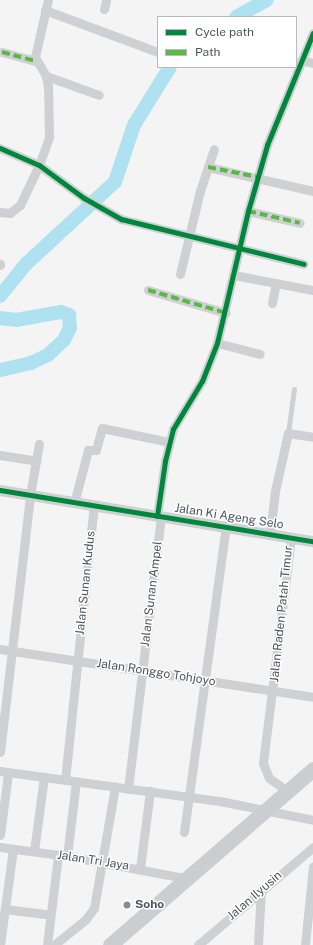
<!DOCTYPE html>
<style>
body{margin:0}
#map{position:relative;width:313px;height:945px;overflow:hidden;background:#f4f4f4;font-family:"Public Sans",sans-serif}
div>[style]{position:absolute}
.river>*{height:14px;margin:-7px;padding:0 7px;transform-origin:7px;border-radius:7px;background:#aee2f0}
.service>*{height:4.5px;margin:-2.25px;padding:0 2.25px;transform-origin:2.25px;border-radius:2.25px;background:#ced0d2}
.minor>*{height:9px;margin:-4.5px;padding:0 4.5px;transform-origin:4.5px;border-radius:4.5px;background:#ced0d2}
.tertiary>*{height:11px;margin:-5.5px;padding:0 5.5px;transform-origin:5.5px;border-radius:5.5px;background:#ced0d2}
.primary>*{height:15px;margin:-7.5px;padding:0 7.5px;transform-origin:7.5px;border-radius:7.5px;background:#caced1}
.quiet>*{height:4px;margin-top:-2px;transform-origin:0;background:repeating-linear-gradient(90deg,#58b947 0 8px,transparent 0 12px)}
.cycleway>*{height:5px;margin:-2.5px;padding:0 2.5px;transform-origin:2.5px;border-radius:2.5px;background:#00873e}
.dots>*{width:11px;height:11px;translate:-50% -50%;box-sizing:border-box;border:2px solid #fff;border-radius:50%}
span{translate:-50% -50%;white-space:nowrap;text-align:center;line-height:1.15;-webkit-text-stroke:3px #fff;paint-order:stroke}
.street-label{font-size:12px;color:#4a5661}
.poi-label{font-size:12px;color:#4a5661;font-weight:700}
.left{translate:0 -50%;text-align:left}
.legend{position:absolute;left:157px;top:16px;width:140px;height:52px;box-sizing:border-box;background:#fff;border:1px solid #b7bbc0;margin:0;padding:5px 7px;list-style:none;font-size:12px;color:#4a5661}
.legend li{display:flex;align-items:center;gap:8px;height:20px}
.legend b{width:20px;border:1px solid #b7bbc0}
</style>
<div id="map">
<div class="river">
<i style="left:236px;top:17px;width:35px;rotate:-29deg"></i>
<i style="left:0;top:296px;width:41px;rotate:-50.9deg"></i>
<i style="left:26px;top:264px;width:121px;rotate:-42.7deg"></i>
<i style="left:115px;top:182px;width:60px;rotate:-71.6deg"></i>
<i style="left:134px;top:125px;width:68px;rotate:-58.2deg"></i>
<i style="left:0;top:318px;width:16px;rotate:7deg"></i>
<i style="left:16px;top:320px;width:46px;rotate:-10.1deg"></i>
<i style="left:61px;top:312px;width:9px;rotate:21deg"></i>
<i style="left:69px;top:315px;width:13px;rotate:86deg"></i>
<i style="left:70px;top:328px;width:13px;rotate:117deg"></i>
<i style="left:64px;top:340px;width:22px;rotate:137deg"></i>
<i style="left:48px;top:355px;width:19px;rotate:155deg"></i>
<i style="left:31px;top:363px;width:32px;rotate:167deg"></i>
</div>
<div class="service">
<i style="left:288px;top:433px;width:44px;rotate:-82.2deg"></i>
</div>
<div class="minor">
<i style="left:104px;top:9px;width:9px;rotate:-77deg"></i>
<i style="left:45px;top:10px;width:121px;rotate:20.4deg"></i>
<i style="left:2px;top:52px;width:35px;rotate:15deg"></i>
<i style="left:301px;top:60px;width:12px;rotate:14deg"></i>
<i style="left:46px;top:76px;width:56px;rotate:19.7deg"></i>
<i style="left:0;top:148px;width:43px;rotate:23.6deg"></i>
<i style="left:39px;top:165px;width:56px;rotate:36.3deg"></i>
<i style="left:84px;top:198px;width:43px;rotate:29.6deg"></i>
<i style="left:121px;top:219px;width:188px;rotate:13.8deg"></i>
<i style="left:208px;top:167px;width:108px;rotate:12.9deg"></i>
<i style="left:248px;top:211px;width:53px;rotate:13deg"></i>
<i style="left:0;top:212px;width:10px;rotate:6deg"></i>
<i style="left:10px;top:213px;width:13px;rotate:-39deg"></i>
<i style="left:20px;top:205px;width:44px;rotate:-64.6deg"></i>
<i style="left:39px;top:165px;width:30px;rotate:-70deg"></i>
<i style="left:49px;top:137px;width:50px;rotate:-91.1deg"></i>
<i style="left:48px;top:87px;width:11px;rotate:-100deg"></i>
<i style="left:46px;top:76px;width:22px;rotate:-120deg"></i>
<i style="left:35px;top:57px;width:58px;rotate:-77.2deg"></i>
<i style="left:0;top:265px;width:1px;rotate:-90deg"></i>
<i style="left:180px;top:274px;width:85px;rotate:-76.5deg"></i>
<i style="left:200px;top:191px;width:44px;rotate:-71.6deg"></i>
<i style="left:234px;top:275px;width:80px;rotate:10.8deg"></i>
<i style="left:148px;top:290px;width:81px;rotate:16.4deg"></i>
<i style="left:272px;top:303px;width:20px;rotate:-79deg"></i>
<i style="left:217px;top:343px;width:44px;rotate:14.3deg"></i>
<i style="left:0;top:455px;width:37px;rotate:9deg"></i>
<i style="left:74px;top:503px;width:55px;rotate:-75.2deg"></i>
<i style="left:88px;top:450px;width:8px"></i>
<i style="left:96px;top:450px;width:23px;rotate:-75deg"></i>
<i style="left:102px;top:428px;width:68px;rotate:11.8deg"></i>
<i style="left:157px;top:516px;width:56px;rotate:-81.7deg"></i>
<i style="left:165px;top:461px;width:33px;rotate:-76deg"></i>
<i style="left:173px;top:429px;width:56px;rotate:-58.9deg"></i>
<i style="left:202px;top:381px;width:41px;rotate:-68.5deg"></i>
<i style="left:217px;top:343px;width:136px;rotate:-76.8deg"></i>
<i style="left:248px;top:211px;width:69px;rotate:-73.9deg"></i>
<i style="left:267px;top:145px;width:121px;rotate:-67.7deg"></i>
<i style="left:270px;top:534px;width:43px;rotate:-83.4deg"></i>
<i style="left:275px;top:491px;width:59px;rotate:-77.4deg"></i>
<i style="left:288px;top:433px;width:25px;rotate:9deg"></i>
<i style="left:0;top:649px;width:317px;rotate:8.7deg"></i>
<i style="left:0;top:752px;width:259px;rotate:-83.3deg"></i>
<i style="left:30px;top:495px;width:52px;rotate:-80deg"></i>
<i style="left:0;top:771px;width:222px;rotate:7.8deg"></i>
<i style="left:220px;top:801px;width:95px;rotate:11.5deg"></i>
<i style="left:65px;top:780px;width:276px;rotate:-84deg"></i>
<i style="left:128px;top:789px;width:275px;rotate:-83.1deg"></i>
<i style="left:287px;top:791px;width:22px;rotate:-144deg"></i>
<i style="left:269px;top:778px;width:16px;rotate:-112deg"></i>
<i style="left:263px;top:763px;width:227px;rotate:-82.9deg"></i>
<i style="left:184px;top:832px;width:310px;rotate:-82.2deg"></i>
<i style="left:0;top:835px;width:63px;rotate:-82.6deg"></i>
<i style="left:0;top:847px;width:68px;rotate:7.7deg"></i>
<i style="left:67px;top:856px;width:120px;rotate:10.6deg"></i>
<i style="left:34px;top:851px;width:75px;rotate:-82.3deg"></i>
<i style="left:67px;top:856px;width:75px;rotate:-83.1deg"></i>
<i style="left:140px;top:868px;width:78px;rotate:-82.6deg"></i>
<i style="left:5px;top:909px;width:40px;rotate:7.1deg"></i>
<i style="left:0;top:945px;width:97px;rotate:-82.3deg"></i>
<i style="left:47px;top:945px;width:91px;rotate:-83deg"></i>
<i style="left:54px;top:945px;width:41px;rotate:-39.1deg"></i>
<i style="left:86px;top:919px;width:14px;rotate:-54deg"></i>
<i style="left:94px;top:908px;width:123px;rotate:-80.2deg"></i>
<i style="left:198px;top:945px;width:151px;rotate:-40.4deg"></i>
<i style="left:258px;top:945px;width:55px;rotate:-86.9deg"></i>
<i style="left:305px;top:945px;width:79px;rotate:-84.2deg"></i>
</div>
<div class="tertiary">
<i style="left:0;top:490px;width:317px;rotate:9.3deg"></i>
</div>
<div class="primary">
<i style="left:110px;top:945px;width:269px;rotate:-40.9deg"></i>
</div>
<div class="quiet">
<i style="left:2px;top:52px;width:35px;rotate:15deg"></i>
<i style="left:208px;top:167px;width:51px;rotate:11.3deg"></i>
<i style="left:248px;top:211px;width:53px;rotate:13deg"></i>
<i style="left:148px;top:290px;width:81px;rotate:16.4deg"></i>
</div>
<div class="cycleway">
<i style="left:0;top:148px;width:43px;rotate:23.6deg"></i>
<i style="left:39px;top:165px;width:56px;rotate:36.3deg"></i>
<i style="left:84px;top:198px;width:43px;rotate:29.6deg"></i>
<i style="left:121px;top:219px;width:188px;rotate:13.8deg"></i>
<i style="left:0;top:490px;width:317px;rotate:9.3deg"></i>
<i style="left:157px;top:516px;width:56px;rotate:-81.7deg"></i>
<i style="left:165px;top:461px;width:33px;rotate:-76deg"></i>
<i style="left:173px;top:429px;width:56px;rotate:-58.9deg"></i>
<i style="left:202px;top:381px;width:41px;rotate:-68.5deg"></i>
<i style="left:217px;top:343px;width:136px;rotate:-76.8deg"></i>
<i style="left:248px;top:211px;width:69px;rotate:-73.9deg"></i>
<i style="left:267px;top:145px;width:121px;rotate:-67.7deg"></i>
</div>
<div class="dots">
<i style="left:127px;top:905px;background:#868d94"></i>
</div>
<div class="street-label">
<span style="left:229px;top:517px;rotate:9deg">Jalan Ki Ageng Selo</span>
<span style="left:86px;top:583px;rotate:-84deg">Jalan Sunan Kudus</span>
<span style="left:152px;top:594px;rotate:-83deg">Jalan Sunan Ampel</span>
<span style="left:282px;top:614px;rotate:-84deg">Jalan Raden Patah Timur</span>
<span style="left:156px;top:673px;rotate:9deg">Jalan Ronggo Tohjoyo</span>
<span style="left:93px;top:861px;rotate:9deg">Jalan Tri Jaya</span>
<span style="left:255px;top:896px;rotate:-41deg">Jalan Ilyusin</span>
</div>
<div class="poi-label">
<span class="left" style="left:135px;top:905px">Soho</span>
</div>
<ul class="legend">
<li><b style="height:5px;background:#00873e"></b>Cycle path</li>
<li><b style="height:5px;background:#58b947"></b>Path</li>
</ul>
</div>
